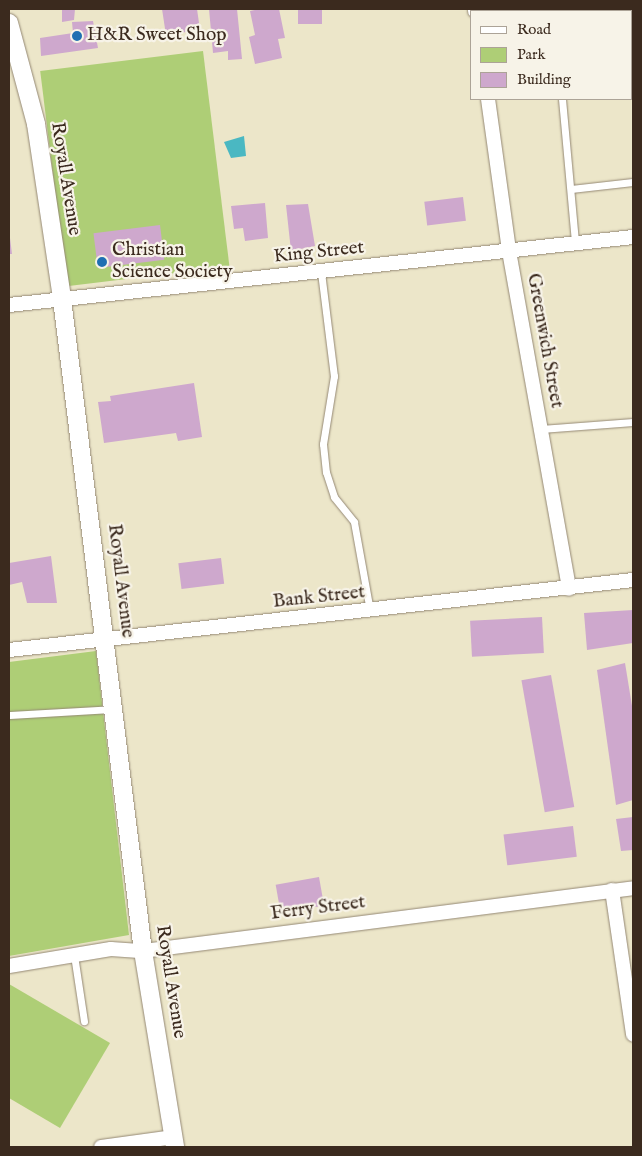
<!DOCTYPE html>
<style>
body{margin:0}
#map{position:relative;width:642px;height:1156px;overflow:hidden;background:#ece6c9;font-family:"IM FELL English",serif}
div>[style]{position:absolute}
.green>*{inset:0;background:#aece76;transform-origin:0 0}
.water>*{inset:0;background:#4ab8c2}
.building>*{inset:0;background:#cea8cd;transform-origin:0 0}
.roads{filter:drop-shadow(0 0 1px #948874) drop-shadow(0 0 1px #948874)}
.service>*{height:7px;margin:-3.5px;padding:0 3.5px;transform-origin:3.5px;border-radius:3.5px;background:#fff}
.minor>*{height:14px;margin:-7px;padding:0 7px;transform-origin:7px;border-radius:7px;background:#fff}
.tertiary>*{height:18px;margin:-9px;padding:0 9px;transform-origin:9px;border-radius:9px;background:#fff}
.dots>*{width:14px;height:14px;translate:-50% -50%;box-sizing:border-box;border:2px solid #f7f3e8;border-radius:50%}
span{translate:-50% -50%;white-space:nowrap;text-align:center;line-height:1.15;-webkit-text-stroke:4.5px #f7f3e8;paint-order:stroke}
.poi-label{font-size:19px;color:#3b2a1e}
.left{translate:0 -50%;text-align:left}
.street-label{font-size:19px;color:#3b2a1e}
.frame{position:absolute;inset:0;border:10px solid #3b2a1e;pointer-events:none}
.legend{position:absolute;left:470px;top:10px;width:162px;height:90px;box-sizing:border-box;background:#f7f3e8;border:1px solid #aca397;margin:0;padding:6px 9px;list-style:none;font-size:15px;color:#3b2a1e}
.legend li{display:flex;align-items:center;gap:10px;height:25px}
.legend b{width:25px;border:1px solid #aca397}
</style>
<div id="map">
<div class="green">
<i style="left:203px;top:51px;width:217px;height:164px;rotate:83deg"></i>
<i style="clip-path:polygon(96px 651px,129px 935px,9px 956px,9px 662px)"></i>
<i style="clip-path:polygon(9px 984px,110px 1043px,60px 1128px,9px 1098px)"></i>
</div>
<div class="water">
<i style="clip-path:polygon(244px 136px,246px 156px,231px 158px,224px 142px)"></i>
</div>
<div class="building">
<i style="clip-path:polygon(62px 9px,75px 9px,74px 20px,62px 22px)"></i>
<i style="clip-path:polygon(162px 9px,197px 9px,200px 30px,166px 35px)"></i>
<i style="clip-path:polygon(209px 9px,237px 9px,242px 59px,228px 60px,228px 51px,213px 53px)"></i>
<i style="clip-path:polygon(260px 9px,279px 9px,285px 38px,278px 39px,282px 58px,255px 64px,249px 37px,255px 35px,250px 11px)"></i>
<i style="left:298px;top:9px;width:24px;height:15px"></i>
<i style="clip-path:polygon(93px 21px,98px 48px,41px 56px,40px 38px,73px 33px,72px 22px)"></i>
<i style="left:463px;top:197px;width:24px;height:39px;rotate:83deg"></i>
<i style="clip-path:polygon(265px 203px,268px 238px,245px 241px,243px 228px,234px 229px,231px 206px)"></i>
<i style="clip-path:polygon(308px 204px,315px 246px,291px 251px,286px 205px)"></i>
<i style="left:160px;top:225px;width:35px;height:67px;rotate:83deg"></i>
<i style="clip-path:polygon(9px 238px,10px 238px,12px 254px,9px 254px)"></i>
<i style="clip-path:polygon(194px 383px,202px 437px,178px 441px,176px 433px,104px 443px,98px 402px,111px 401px,110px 396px)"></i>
<i style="clip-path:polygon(51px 556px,57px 603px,27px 603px,22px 582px,9px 585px,9px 563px)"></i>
<i style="left:221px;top:558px;width:26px;height:43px;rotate:83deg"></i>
<i style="clip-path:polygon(633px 610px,633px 643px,587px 650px,584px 613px)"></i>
<i style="left:542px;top:617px;width:36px;height:72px;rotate:87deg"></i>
<i style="clip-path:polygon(625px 663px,633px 712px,633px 800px,616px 805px,597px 670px)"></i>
<i style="left:551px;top:675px;width:134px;height:30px;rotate:80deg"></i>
<i style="clip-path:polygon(633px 817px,633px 850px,621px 851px,616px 819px)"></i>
<i style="left:573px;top:826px;width:31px;height:70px;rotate:83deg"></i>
<i style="left:319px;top:877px;width:29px;height:44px;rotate:80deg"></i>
</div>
<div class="roads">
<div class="service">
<i style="left:631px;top:51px;width:2px;rotate:-27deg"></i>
<i style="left:562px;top:99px;width:145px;rotate:84.8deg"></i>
<i style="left:571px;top:189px;width:62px;rotate:-6.4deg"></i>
<i style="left:321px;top:272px;width:105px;rotate:82.9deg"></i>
<i style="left:334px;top:376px;width:69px;rotate:99.2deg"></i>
<i style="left:323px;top:444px;width:28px;rotate:84deg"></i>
<i style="left:326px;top:472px;width:26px;rotate:72deg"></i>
<i style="left:334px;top:497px;width:32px;rotate:51deg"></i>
<i style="left:354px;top:522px;width:90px;rotate:79.8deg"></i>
<i style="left:541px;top:429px;width:92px;rotate:-4.4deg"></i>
<i style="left:9px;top:715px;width:103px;rotate:-3.3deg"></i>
<i style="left:74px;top:955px;width:67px;rotate:81.4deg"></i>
</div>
<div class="minor">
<i style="left:475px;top:9px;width:2px;rotate:90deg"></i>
<i style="left:488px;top:99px;width:153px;rotate:82.1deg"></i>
<i style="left:509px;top:251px;width:343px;rotate:79.9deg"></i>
<i style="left:9px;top:305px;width:628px;rotate:-6.22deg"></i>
<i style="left:9px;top:650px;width:628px;rotate:-6.4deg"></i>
<i style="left:612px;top:890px;width:146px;rotate:81.7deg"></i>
<i style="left:9px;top:966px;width:103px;rotate:-9.5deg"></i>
<i style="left:111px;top:949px;width:32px;rotate:4deg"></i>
<i style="left:143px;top:951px;width:494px;rotate:-7.3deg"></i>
<i style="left:101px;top:1147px;width:74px;rotate:-7.8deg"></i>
</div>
<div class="tertiary">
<i style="left:9px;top:23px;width:105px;rotate:75deg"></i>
<i style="left:36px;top:124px;width:177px;rotate:81.5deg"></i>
<i style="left:62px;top:299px;width:657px;rotate:82.92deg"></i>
<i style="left:143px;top:951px;width:199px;rotate:80.7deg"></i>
</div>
</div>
<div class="dots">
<i style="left:77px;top:36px;background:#1f6fb2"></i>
<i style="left:102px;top:262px;background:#1f6fb2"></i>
</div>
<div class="poi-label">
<span class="left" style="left:87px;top:36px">H&amp;R Sweet Shop</span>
<span class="left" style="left:112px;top:262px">Christian<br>Science Society</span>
</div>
<div class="street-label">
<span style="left:65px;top:179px;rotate:81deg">Royall Avenue</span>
<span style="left:319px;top:253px;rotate:-6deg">King Street</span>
<span style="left:544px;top:341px;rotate:80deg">Greenwich Street</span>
<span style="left:120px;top:581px;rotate:83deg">Royall Avenue</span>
<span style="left:319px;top:598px;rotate:-6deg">Bank Street</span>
<span style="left:318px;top:909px;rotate:-7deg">Ferry Street</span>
<span style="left:170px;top:982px;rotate:81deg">Royall Avenue</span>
</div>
<div class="frame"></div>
<ul class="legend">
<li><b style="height:6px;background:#fff"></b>Road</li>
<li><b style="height:14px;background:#aece76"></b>Park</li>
<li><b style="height:14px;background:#cea8cd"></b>Building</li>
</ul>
</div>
